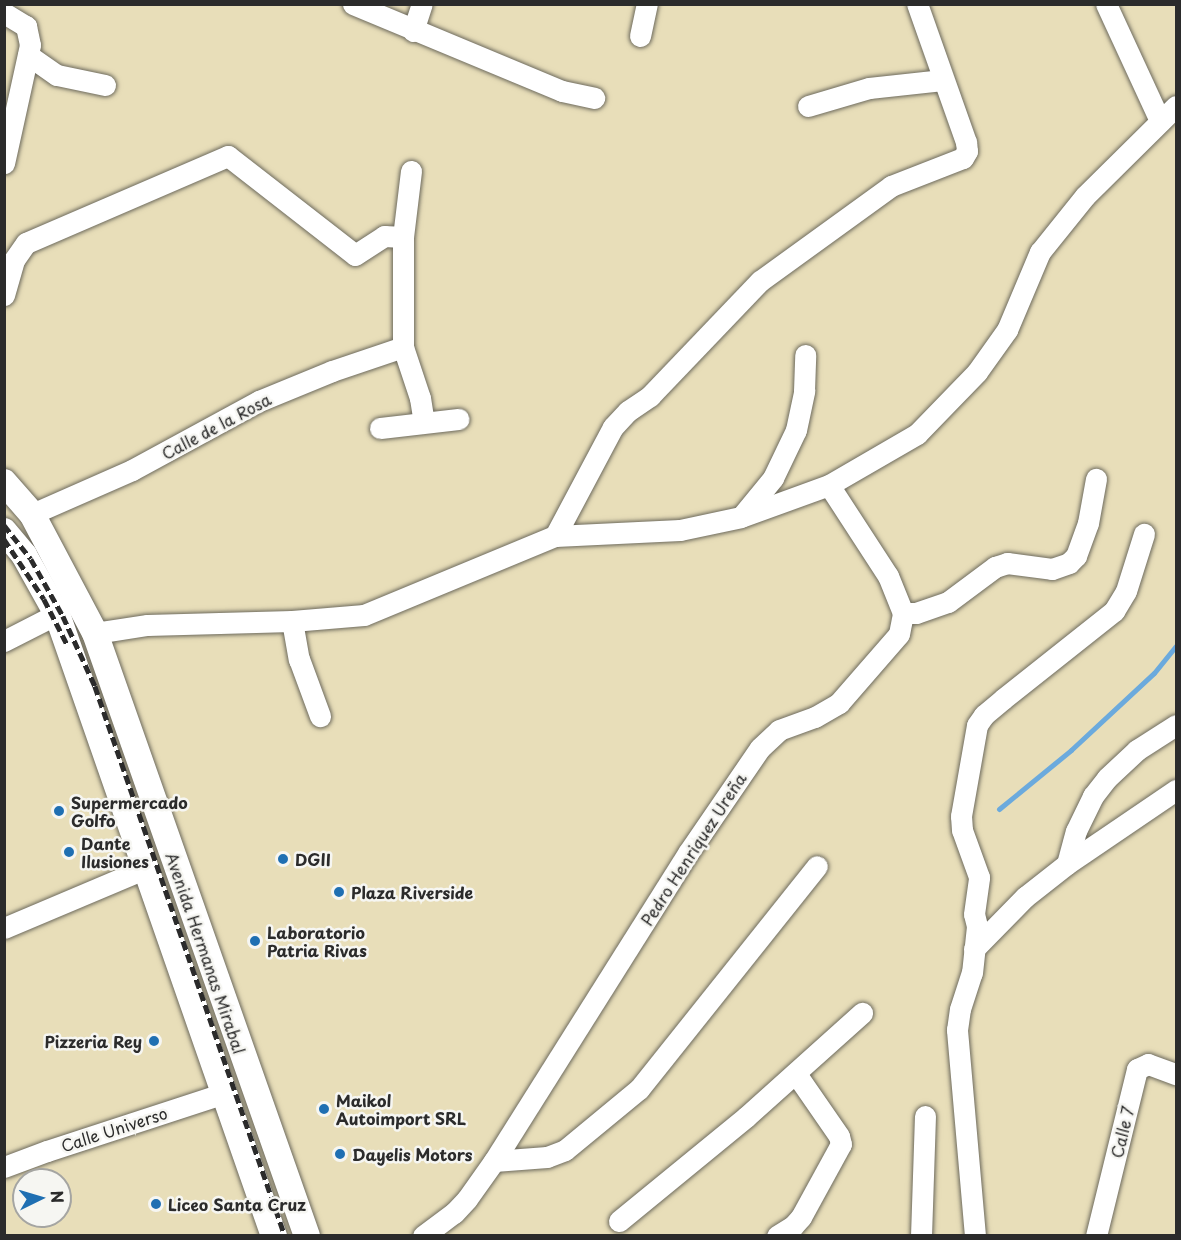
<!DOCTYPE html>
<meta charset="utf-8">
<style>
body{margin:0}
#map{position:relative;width:1181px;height:1240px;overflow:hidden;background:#e8deb9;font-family:"Playpen Sans",sans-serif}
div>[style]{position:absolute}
.stream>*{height:5px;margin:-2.5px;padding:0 2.5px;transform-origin:2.5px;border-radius:2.5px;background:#6baadd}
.roads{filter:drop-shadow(0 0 2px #6d6a5d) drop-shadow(0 0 2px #6d6a5d)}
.minor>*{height:21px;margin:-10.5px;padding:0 10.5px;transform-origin:10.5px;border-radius:10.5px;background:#fff}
.major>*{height:26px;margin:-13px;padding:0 13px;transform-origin:13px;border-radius:13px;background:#fff}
.rail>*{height:4.5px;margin-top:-2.25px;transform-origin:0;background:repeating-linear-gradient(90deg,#2b2b2b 0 9px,transparent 0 13.5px)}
.dots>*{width:16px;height:16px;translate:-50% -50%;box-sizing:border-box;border:3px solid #f6f6f2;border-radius:50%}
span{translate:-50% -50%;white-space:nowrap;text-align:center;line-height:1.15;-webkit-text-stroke:5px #f6f6f2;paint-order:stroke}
.street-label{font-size:16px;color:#2b2b2b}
.poi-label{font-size:16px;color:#2b2b2b;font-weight:700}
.left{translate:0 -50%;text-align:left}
.right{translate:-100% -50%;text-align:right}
.frame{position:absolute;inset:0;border:6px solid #2b2b2b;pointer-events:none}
.north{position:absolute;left:12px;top:1168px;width:60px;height:60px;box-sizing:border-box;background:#f6f6f2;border:2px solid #a5a5a2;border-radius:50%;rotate:85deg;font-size:16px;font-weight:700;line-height:24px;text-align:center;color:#2b2b2b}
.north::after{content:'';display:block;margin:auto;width:21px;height:27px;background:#1f6fb2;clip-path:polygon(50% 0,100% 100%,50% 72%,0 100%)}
</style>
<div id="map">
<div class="stream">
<i style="left:999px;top:809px;width:93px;rotate:-39.3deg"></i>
<i style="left:1071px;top:750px;width:113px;rotate:-42.9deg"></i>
<i style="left:1154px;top:673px;width:35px;rotate:-51deg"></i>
</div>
<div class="roads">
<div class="minor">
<i style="left:353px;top:4px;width:226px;rotate:22.6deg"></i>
<i style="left:562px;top:91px;width:33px;rotate:12deg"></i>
<i style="left:1106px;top:4px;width:129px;rotate:65.2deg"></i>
<i style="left:4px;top:13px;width:26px;rotate:31deg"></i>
<i style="left:26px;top:26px;width:19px;rotate:78deg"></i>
<i style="left:30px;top:45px;width:121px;rotate:102.4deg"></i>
<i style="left:413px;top:31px;width:28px;rotate:-72deg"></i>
<i style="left:640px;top:36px;width:33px;rotate:-78deg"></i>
<i style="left:28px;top:55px;width:35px;rotate:35deg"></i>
<i style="left:57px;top:75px;width:49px;rotate:11.8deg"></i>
<i style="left:808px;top:106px;width:64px;rotate:-16.4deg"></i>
<i style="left:869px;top:88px;width:74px;rotate:-6.2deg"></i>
<i style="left:411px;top:171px;width:66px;rotate:96.9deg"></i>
<i style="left:403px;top:237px;width:110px;rotate:90deg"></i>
<i style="left:403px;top:347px;width:54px;rotate:71.6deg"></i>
<i style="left:420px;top:398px;width:24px;rotate:81deg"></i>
<i style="left:4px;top:295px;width:36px;rotate:-74deg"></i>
<i style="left:14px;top:260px;width:21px;rotate:-55deg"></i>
<i style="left:26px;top:243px;width:220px;rotate:-23.3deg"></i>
<i style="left:228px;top:156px;width:161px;rotate:37.9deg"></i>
<i style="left:355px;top:255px;width:35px;rotate:-33deg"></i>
<i style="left:384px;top:236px;width:19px;rotate:3deg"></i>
<i style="left:380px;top:428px;width:79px;rotate:-6.6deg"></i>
<i style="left:32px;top:514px;width:109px;rotate:-23.7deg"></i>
<i style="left:132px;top:470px;width:145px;rotate:-28.5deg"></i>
<i style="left:259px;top:401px;width:79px;rotate:-22.3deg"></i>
<i style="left:332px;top:371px;width:75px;rotate:-18.7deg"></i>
<i style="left:742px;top:516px;width:49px;rotate:-50.8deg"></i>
<i style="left:773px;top:478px;width:53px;rotate:-64.4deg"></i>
<i style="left:796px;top:430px;width:40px;rotate:-78deg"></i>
<i style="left:804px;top:391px;width:36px;rotate:-88deg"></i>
<i style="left:555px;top:536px;width:123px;rotate:-62deg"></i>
<i style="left:613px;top:427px;width:22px;rotate:-47deg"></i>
<i style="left:628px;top:411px;width:27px;rotate:-34deg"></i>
<i style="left:650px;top:396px;width:159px;rotate:-46.3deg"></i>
<i style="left:760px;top:281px;width:162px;rotate:-35.9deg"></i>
<i style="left:891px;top:186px;width:77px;rotate:-21.3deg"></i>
<i style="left:963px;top:158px;width:8px;rotate:-60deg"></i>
<i style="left:967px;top:151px;width:9px;rotate:-96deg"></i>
<i style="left:966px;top:142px;width:146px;rotate:-109.5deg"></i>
<i style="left:903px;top:613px;width:13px"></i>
<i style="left:916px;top:613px;width:34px;rotate:-19deg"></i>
<i style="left:948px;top:602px;width:59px;rotate:-36.7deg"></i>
<i style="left:995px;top:567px;width:13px;rotate:-18deg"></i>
<i style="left:1007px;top:563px;width:45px;rotate:7.6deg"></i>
<i style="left:1052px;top:569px;width:18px;rotate:-19deg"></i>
<i style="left:1069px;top:563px;width:10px;rotate:-45deg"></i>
<i style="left:1076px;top:556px;width:35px;rotate:-70deg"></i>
<i style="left:1088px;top:523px;width:45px;rotate:-79.7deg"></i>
<i style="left:292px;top:621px;width:39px;rotate:80deg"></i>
<i style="left:299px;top:659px;width:61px;rotate:69.8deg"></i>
<i style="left:95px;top:633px;width:53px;rotate:-8.7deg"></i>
<i style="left:147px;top:625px;width:145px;rotate:-1.6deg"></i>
<i style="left:292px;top:621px;width:72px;rotate:-4.8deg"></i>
<i style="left:364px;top:615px;width:207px;rotate:-22.5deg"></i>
<i style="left:555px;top:536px;width:125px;rotate:-2.7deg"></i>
<i style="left:680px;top:530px;width:62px;rotate:-12deg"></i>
<i style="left:741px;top:517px;width:94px;rotate:-20deg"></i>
<i style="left:829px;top:485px;width:102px;rotate:-30.1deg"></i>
<i style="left:917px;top:434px;width:86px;rotate:-45.9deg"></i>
<i style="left:977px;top:372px;width:52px;rotate:-54.5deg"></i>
<i style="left:1007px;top:330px;width:85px;rotate:-67.1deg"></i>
<i style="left:1040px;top:252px;width:72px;rotate:-51.2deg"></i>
<i style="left:1085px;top:196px;width:128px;rotate:-44.7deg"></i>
<i style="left:4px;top:641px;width:59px;rotate:-27deg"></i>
<i style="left:1067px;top:864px;width:132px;rotate:-34.2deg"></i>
<i style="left:4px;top:928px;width:154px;rotate:-22.9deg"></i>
<i style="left:974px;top:949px;width:73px;rotate:-45.6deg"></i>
<i style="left:1025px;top:897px;width:53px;rotate:-38.2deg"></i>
<i style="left:1067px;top:864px;width:34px;rotate:-75deg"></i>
<i style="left:1076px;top:831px;width:39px;rotate:-64deg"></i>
<i style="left:1093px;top:796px;width:23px;rotate:-52deg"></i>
<i style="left:1107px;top:778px;width:41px;rotate:-43deg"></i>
<i style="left:1137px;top:750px;width:46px;rotate:-32.7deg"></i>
<i style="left:494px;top:1161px;width:53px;rotate:-4.3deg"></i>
<i style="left:547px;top:1157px;width:19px;rotate:-21deg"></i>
<i style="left:565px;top:1150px;width:96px;rotate:-39.5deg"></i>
<i style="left:639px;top:1089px;width:285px;rotate:-51.4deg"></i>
<i style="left:4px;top:1167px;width:46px;rotate:-20.4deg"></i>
<i style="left:47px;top:1151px;width:186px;rotate:-18.1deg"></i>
<i style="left:619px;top:1221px;width:164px;rotate:-39.3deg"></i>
<i style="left:746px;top:1117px;width:156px;rotate:-41.9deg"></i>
<i style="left:423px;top:1236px;width:39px;rotate:-37deg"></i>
<i style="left:454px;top:1213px;width:19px;rotate:-47deg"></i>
<i style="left:467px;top:1199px;width:47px;rotate:-54.6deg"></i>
<i style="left:494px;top:1161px;width:364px;rotate:-57.8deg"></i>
<i style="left:688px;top:853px;width:127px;rotate:-55.6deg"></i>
<i style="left:760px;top:748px;width:26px;rotate:-43deg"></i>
<i style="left:779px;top:730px;width:38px;rotate:-20deg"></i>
<i style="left:815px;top:717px;width:28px;rotate:-30deg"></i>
<i style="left:839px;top:703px;width:91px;rotate:-49deg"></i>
<i style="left:899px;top:634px;width:21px;rotate:-79deg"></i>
<i style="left:903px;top:613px;width:40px;rotate:-112deg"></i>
<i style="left:888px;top:576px;width:108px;rotate:-123deg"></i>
<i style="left:777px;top:1236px;width:19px;rotate:-32deg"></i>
<i style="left:793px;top:1226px;width:12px;rotate:-48deg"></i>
<i style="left:801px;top:1217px;width:83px;rotate:-61.3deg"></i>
<i style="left:841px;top:1144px;width:8px;rotate:-104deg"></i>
<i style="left:839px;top:1136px;width:75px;rotate:-124.7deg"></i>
<i style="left:921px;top:1236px;width:120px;rotate:-88.1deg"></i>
<i style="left:975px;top:1236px;width:207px;rotate:-95deg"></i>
<i style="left:957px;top:1030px;width:21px;rotate:-82deg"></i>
<i style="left:960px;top:1009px;width:38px;rotate:-72deg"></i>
<i style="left:972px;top:973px;width:47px;rotate:-83.9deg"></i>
<i style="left:977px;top:926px;width:12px;rotate:-104deg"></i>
<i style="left:974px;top:914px;width:37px;rotate:-82deg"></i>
<i style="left:979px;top:877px;width:50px;rotate:-109.9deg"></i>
<i style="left:962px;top:830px;width:14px;rotate:-94deg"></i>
<i style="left:961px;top:816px;width:92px;rotate:-80deg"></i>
<i style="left:977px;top:725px;width:12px;rotate:-55deg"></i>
<i style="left:984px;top:715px;width:25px;rotate:-40deg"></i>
<i style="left:1003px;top:699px;width:142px;rotate:-38.4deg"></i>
<i style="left:1114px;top:611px;width:23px;rotate:-59deg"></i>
<i style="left:1126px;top:591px;width:60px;rotate:-72.5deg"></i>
<i style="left:1096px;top:1236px;width:172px;rotate:-76.2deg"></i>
<i style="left:1137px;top:1069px;width:12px;rotate:-24deg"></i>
<i style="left:1148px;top:1064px;width:30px;rotate:20deg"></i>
</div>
<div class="major">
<i style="left:4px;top:482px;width:43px;rotate:48.8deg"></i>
<i style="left:32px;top:514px;width:135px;rotate:62.1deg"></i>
<i style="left:95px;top:633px;width:639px;rotate:70.63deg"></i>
<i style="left:4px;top:531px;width:31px;rotate:50deg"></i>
<i style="left:24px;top:555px;width:68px;rotate:60.8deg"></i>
<i style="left:57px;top:614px;width:659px;rotate:70.77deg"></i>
</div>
</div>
<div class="rail">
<i style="left:4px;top:525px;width:43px;rotate:51.5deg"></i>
<i style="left:31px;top:559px;width:65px;rotate:60.7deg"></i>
<i style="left:63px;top:616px;width:77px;rotate:65.4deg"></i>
<i style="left:95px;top:686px;width:582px;rotate:70.94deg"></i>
<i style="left:4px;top:539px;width:72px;rotate:56.3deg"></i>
<i style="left:44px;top:599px;width:51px;rotate:62.9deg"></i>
</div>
<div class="dots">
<i style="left:59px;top:811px;background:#1f6fb2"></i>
<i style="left:69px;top:852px;background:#1f6fb2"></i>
<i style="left:283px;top:859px;background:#1f6fb2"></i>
<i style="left:339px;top:892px;background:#1f6fb2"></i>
<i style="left:255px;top:941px;background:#1f6fb2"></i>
<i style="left:154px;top:1041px;background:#1f6fb2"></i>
<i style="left:324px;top:1109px;background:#1f6fb2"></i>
<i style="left:340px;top:1154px;background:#1f6fb2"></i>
<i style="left:156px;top:1204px;background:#1f6fb2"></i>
</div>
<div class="street-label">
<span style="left:216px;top:426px;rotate:-28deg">Calle de la Rosa</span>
<span style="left:693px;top:849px;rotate:-57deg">Pedro Henriquez Ureña</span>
<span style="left:206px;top:953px;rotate:71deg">Avenida Hermanas Mirabal</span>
<span style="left:114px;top:1129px;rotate:-18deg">Calle Universo</span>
<span style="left:1122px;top:1132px;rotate:-76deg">Calle 7</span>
</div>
<div class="poi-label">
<span class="left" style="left:71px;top:811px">Supermercado<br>Golfo</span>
<span class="left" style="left:81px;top:852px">Dante<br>Ilusiones</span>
<span class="left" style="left:295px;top:859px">DGII</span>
<span class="left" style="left:351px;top:892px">Plaza Riverside</span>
<span class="left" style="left:267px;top:941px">Laboratorio<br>Patria Rivas</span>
<span class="right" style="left:142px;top:1041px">Pizzeria Rey</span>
<span class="left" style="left:336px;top:1109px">Maikol<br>Autoimport SRL</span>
<span class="left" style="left:352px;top:1154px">Dayelis Motors</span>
<span class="left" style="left:168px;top:1204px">Liceo Santa Cruz</span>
</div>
<div class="frame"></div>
<div class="north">N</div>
</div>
